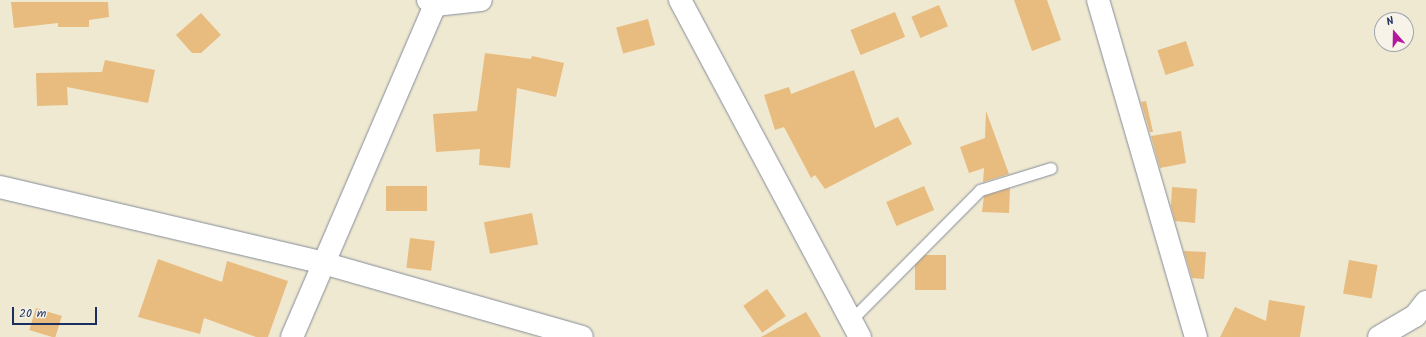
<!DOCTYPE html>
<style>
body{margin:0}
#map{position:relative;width:1426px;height:337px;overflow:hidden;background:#efe9d2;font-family:Kalam,sans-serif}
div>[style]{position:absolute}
.building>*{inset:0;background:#e8bb7e;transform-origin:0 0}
.roads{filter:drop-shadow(0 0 1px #858c98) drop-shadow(0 0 1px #858c98)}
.service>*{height:11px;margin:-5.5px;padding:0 5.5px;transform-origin:5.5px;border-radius:5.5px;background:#fff}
.minor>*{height:22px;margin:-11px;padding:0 11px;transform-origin:11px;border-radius:11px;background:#fff}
span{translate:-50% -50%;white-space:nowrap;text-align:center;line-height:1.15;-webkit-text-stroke:3.5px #f7f3e8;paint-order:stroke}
.north{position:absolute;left:1374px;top:12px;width:40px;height:40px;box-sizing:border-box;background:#f7f3e8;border:1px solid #9fa5b1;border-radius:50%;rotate:340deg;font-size:11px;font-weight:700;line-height:16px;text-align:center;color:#1b2f5e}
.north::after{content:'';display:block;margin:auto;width:14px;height:18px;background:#b5179e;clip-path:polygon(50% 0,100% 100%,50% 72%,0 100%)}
.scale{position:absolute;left:12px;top:307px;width:85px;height:18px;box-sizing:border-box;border:2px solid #1b2f5e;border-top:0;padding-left:5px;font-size:12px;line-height:14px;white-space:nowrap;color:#1b2f5e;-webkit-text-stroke:3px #f7f3e8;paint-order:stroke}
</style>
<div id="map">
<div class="building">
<i style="clip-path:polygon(1014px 0,1047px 0,1061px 40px,1032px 51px)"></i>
<i style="clip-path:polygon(11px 2px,108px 2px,109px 17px,89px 20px,89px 27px,58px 27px,58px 23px,14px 28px)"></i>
<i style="left:939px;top:5px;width:23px;height:30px;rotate:67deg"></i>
<i style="left:895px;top:12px;width:27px;height:48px;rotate:68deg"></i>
<i style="clip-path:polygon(201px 13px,221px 35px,201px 53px,192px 53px,176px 35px)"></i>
<i style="left:648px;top:19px;width:27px;height:33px;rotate:75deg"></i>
<i style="left:1186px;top:41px;width:26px;height:30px;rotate:72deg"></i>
<i style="clip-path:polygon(485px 53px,531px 59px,532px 56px,564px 63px,556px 97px,517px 88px,510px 168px,479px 165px,480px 149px,436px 152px,433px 114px,477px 111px)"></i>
<i style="clip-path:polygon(105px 60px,155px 70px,148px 103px,67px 87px,68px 105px,37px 106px,36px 73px,102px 72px)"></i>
<i style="clip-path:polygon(854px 70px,875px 128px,898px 117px,912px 144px,825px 189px,815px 175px,811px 178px,784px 127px,775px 130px,764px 95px,789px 87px,791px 94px)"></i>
<i style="clip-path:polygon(1146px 101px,1153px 132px,1150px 132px,1141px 102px)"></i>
<i style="clip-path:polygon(986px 111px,1009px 174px,983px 182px,984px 168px,969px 173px,960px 147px,985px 138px)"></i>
<i style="clip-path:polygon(1181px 131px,1186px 163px,1160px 168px,1151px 136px)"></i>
<i style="left:386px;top:186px;width:41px;height:25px"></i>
<i style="left:924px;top:186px;width:26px;height:41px;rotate:67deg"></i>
<i style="clip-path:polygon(1172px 187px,1197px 189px,1195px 223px,1175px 221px,1171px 206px)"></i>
<i style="clip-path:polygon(1010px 188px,1009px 213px,982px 212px,984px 196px)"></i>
<i style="left:532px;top:213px;width:32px;height:49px;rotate:79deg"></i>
<i style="left:410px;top:238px;width:25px;height:30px;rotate:7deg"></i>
<i style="clip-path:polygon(1184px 251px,1206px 252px,1204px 279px,1192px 278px)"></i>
<i style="clip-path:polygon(925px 255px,946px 255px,946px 290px,915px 290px,915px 265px)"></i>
<i style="clip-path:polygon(158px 259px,222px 282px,227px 261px,288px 281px,268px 337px,256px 337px,204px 318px,200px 334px,138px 317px)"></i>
<i style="left:1349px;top:260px;width:29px;height:34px;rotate:10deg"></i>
<i style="left:767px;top:289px;width:33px;height:29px;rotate:55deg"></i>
<i style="clip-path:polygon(1269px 300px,1305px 306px,1300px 337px,1220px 337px,1235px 307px,1266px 321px)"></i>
<i style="left:36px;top:308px;width:27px;height:23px;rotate:17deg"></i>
<i style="clip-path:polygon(806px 312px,821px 337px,761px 337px)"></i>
</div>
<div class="roads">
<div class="service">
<i style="left:852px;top:319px;width:182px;rotate:-45.2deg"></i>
<i style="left:980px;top:190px;width:74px;rotate:-17.2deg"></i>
</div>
<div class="minor">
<i style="left:428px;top:0;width:9px;rotate:36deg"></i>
<i style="left:435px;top:5px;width:46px;rotate:-6.2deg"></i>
<i style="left:680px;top:0;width:382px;rotate:61.9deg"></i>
<i style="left:1098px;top:0;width:351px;rotate:73.8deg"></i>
<i style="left:0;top:187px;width:332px;rotate:13.2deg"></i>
<i style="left:323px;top:263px;width:269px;rotate:15.9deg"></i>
<i style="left:292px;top:337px;width:361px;rotate:-66.7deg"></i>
<i style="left:1379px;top:337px;width:42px;rotate:-30.3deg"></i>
<i style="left:1415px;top:316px;width:18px;rotate:-52deg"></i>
</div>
</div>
<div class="north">N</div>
<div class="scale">20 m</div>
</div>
